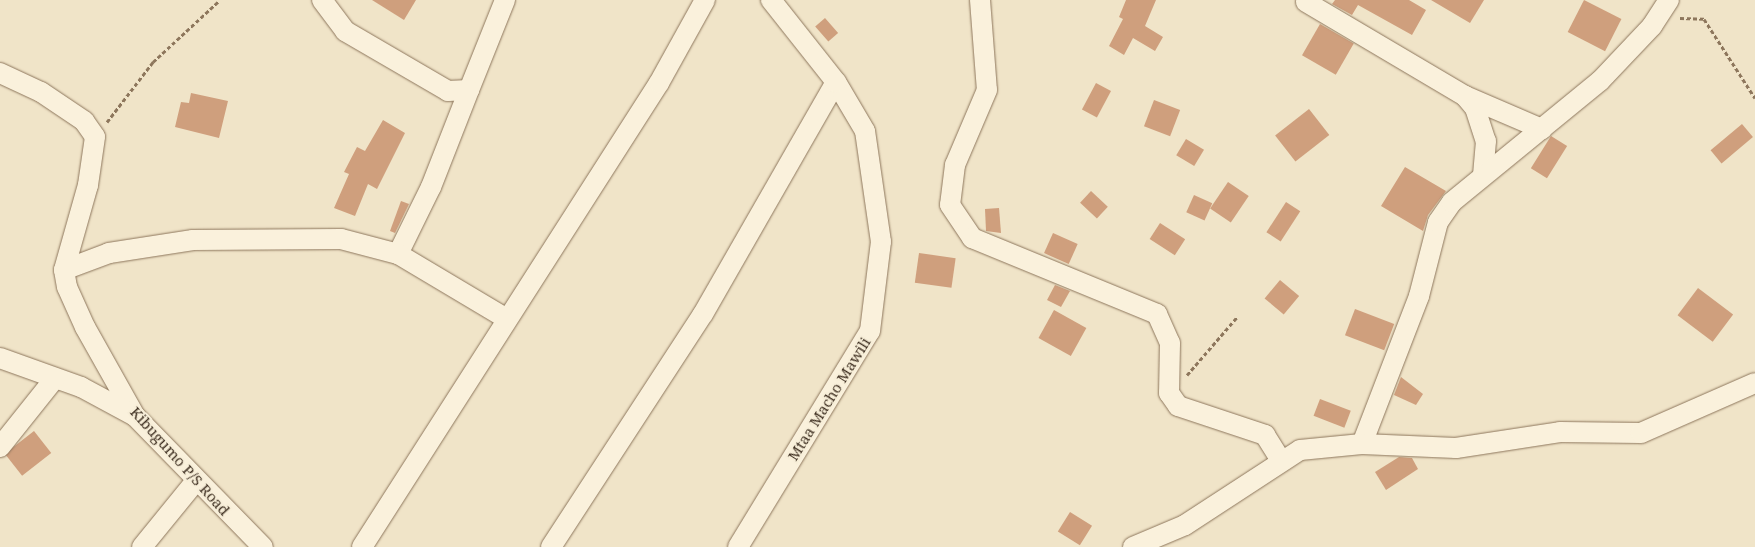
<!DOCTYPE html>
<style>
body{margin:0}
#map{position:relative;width:1755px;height:547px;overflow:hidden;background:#f0e4c8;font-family:"Noto Serif",serif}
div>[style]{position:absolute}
.building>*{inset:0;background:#cf9f7d;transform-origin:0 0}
.path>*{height:3px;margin-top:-1.5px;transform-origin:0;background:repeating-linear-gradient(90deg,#8d765c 0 4px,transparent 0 6.5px)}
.roads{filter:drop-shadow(0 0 1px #8d765c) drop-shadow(0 0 1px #8d765c)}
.minor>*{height:20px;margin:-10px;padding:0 10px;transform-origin:10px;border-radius:10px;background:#faf1dc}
span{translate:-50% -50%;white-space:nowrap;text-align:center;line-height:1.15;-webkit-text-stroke:4px #f7eed8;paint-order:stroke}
.street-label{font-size:15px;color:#3d2e20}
</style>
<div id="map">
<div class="building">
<i style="clip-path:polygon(372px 0,416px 0,404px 20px)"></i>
<i style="clip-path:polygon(1126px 0,1156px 0,1145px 26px,1163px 37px,1155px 51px,1133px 38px,1124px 55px,1109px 46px,1123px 19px,1119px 17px)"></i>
<i style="clip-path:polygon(1335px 0,1409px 0,1426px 10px,1412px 35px,1358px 5px,1352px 15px,1332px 4px)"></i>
<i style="clip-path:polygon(1431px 0,1484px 0,1470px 23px)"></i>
<i style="left:1584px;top:0;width:42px;height:36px;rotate:27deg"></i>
<i style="left:825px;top:18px;width:20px;height:13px;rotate:49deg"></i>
<i style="left:1320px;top:24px;width:39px;height:36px;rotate:30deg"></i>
<i style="left:1096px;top:83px;width:17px;height:30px;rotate:28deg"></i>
<i style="clip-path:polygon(191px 93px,228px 101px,219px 138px,175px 127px,181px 102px,189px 103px)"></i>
<i style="left:1154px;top:100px;width:28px;height:28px;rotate:21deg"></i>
<i style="left:1309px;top:109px;width:33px;height:43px;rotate:52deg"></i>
<i style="clip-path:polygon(383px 120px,405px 133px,377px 189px,368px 184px,355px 216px,334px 208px,349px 174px,344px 172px,357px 147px,365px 151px)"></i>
<i style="left:1742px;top:124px;width:17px;height:41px;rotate:50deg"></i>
<i style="left:1551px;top:136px;width:19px;height:38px;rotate:32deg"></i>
<i style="left:1186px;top:139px;width:21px;height:19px;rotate:31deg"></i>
<i style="clip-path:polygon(1405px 167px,1446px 191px,1428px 215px,1423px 231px,1381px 206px)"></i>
<i style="left:1228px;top:182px;width:25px;height:32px;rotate:34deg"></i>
<i style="left:1091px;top:191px;width:23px;height:16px;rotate:43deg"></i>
<i style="left:1194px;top:195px;width:20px;height:19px;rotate:24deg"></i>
<i style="clip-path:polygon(401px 201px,409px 204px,395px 233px,390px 231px)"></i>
<i style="left:1286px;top:202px;width:17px;height:36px;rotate:33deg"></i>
<i style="clip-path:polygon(999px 208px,1001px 233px,986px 231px,985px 209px)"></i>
<i style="left:1160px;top:223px;width:30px;height:19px;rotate:33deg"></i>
<i style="left:1053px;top:233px;width:27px;height:22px;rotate:24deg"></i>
<i style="left:919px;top:253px;width:37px;height:30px;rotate:8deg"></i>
<i style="left:1280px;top:280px;width:25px;height:24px;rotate:40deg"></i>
<i style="clip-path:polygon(1055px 285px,1070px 291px,1061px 307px,1047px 300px)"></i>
<i style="left:1698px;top:288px;width:44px;height:34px;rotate:37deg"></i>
<i style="left:1355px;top:309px;width:42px;height:28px;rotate:21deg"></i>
<i style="left:1054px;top:310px;width:37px;height:32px;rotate:29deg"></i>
<i style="clip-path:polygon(1401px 377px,1423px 394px,1416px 405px,1394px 395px)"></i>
<i style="left:1320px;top:399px;width:33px;height:18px;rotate:21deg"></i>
<i style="left:34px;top:431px;width:28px;height:37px;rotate:52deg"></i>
<i style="clip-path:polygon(1399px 457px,1412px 458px,1418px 469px,1386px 490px,1375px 472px)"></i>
<i style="left:1070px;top:512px;width:26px;height:23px;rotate:32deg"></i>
</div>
<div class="path">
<i style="left:1680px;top:18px;width:24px;rotate:2deg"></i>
<i style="left:1704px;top:19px;width:94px;rotate:57.2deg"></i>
<i style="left:107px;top:122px;width:76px;rotate:-52.5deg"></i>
<i style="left:153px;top:62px;width:91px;rotate:-42.8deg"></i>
<i style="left:1187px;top:375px;width:77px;rotate:-49.2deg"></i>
</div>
<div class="roads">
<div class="minor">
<i style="left:322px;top:0;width:39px;rotate:53deg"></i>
<i style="left:345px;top:31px;width:119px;rotate:30.2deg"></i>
<i style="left:448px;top:91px;width:21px;rotate:-3deg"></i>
<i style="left:469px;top:90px;width:97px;rotate:-68.2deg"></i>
<i style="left:980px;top:0;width:90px;rotate:85.6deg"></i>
<i style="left:987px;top:90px;width:82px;rotate:113.1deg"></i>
<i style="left:955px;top:165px;width:40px;rotate:97.1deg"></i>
<i style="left:950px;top:205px;width:40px;rotate:56deg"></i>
<i style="left:972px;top:238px;width:200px;rotate:22.3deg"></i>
<i style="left:1157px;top:314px;width:32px;rotate:66deg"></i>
<i style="left:1170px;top:343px;width:50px;rotate:91.1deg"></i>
<i style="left:1169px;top:393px;width:16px;rotate:55deg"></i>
<i style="left:1178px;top:406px;width:92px;rotate:18.4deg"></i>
<i style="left:1265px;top:435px;width:31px;rotate:58deg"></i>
<i style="left:1306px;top:2px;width:185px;rotate:30.6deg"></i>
<i style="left:1465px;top:96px;width:16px;rotate:50deg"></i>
<i style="left:1475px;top:108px;width:35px;rotate:72deg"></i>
<i style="left:1486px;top:141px;width:32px;rotate:95deg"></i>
<i style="left:0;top:73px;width:45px;rotate:24.9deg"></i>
<i style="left:41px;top:92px;width:52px;rotate:34deg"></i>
<i style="left:84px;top:121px;width:19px;rotate:55deg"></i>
<i style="left:95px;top:137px;width:49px;rotate:98.3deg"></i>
<i style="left:88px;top:185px;width:88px;rotate:105.8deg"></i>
<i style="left:64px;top:270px;width:17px;rotate:80deg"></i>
<i style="left:67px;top:287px;width:44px;rotate:65.8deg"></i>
<i style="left:85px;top:327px;width:102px;rotate:60.7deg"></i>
<i style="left:135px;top:416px;width:183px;rotate:45.7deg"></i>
<i style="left:1465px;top:96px;width:84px;rotate:23.2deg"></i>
<i style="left:398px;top:254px;width:75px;rotate:-63.8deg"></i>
<i style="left:431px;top:187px;width:104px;rotate:-68.6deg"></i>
<i style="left:64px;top:270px;width:48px;rotate:-20.7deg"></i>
<i style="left:109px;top:253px;width:85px;rotate:-8.8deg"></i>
<i style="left:193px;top:240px;width:148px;rotate:-0.4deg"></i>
<i style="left:341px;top:239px;width:59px;rotate:14.7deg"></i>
<i style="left:398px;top:254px;width:127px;rotate:30.8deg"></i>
<i style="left:0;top:358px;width:86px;rotate:19.7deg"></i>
<i style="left:81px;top:387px;width:61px;rotate:28.2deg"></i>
<i style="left:1362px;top:444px;width:159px;rotate:-68.9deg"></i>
<i style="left:1419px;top:296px;width:76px;rotate:-75.6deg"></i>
<i style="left:1438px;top:222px;width:24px;rotate:-55deg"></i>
<i style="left:1452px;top:202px;width:191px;rotate:-39.3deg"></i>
<i style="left:1600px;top:81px;width:76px;rotate:-46.6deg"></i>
<i style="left:1652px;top:26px;width:31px;rotate:-57deg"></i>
<i style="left:0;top:447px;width:88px;rotate:-51.4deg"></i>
<i style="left:142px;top:547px;width:84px;rotate:-50.8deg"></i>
<i style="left:362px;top:547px;width:551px;rotate:-57.38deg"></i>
<i style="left:659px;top:83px;width:95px;rotate:-61deg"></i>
<i style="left:551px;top:547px;width:278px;rotate:-56.9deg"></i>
<i style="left:703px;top:314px;width:267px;rotate:-60.2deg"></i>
<i style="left:738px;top:547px;width:253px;rotate:-58.6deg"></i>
<i style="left:870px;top:331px;width:90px;rotate:-83deg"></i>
<i style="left:881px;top:242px;width:112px;rotate:-98.2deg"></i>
<i style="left:865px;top:131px;width:57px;rotate:-120.6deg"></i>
<i style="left:836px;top:82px;width:105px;rotate:-128.4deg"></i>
<i style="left:1133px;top:547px;width:56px;rotate:-22.9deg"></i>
<i style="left:1185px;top:525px;width:137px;rotate:-33.1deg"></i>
<i style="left:1300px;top:450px;width:62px;rotate:-5.5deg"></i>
<i style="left:1362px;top:444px;width:94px;rotate:2.4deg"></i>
<i style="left:1456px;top:448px;width:105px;rotate:-8.7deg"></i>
<i style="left:1560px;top:432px;width:81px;rotate:0.7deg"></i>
<i style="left:1641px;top:433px;width:124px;rotate:-23.7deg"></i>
</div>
</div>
<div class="street-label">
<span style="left:829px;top:399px;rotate:-58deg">Mtaa Macho Mawili</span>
<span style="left:180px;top:461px;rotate:48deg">Kibugumo P/S Road</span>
</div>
</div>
